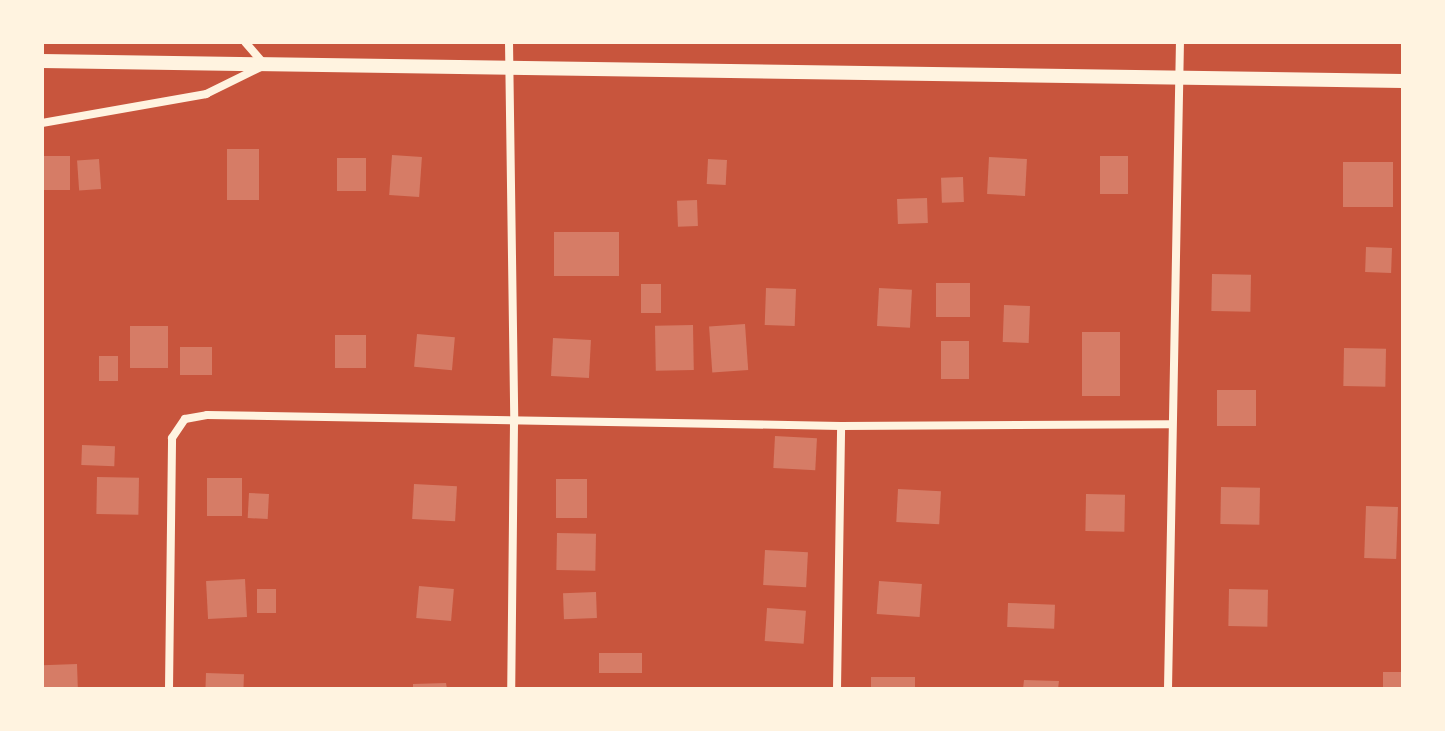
<!DOCTYPE html>
<style>
body{margin:0}
#map{position:relative;width:1445px;height:731px;overflow:hidden;background:#c8553d;font-family:"Noto Sans",sans-serif}
div>[style]{position:absolute}
.building>*{inset:0;background:#d67c66;transform-origin:0 0}
.minor>*{height:8px;margin:-4px;padding:0 4px;transform-origin:4px;border-radius:4px;background:#fff3e0}
.tertiary>*{height:14px;margin:-7px;padding:0 7px;transform-origin:7px;border-radius:7px;background:#fff3e0}
span{translate:-50% -50%;white-space:nowrap;text-align:center;line-height:1.15;-webkit-text-stroke:7px #fff3e0;paint-order:stroke}
.frame{position:absolute;inset:0;border:44px solid #fff3e0;pointer-events:none}
</style>
<div id="map">
<div class="building">
<i style="left:227px;top:149px;width:32px;height:51px"></i>
<i style="left:392px;top:155px;width:30px;height:40px;rotate:4deg"></i>
<i style="left:44px;top:156px;width:26px;height:34px"></i>
<i style="left:1100px;top:156px;width:28px;height:38px"></i>
<i style="left:989px;top:157px;width:38px;height:37px;rotate:3deg"></i>
<i style="left:337px;top:158px;width:29px;height:33px"></i>
<i style="left:99px;top:159px;width:30px;height:22px;rotate:86deg"></i>
<i style="left:708px;top:159px;width:19px;height:25px;rotate:3deg"></i>
<i style="left:1343px;top:162px;width:50px;height:45px"></i>
<i style="left:963px;top:177px;width:25px;height:22px;rotate:88deg"></i>
<i style="left:927px;top:198px;width:25px;height:30px;rotate:88deg"></i>
<i style="left:697px;top:200px;width:26px;height:20px;rotate:88deg"></i>
<i style="left:554px;top:232px;width:65px;height:44px"></i>
<i style="left:1366px;top:247px;width:26px;height:25px;rotate:2deg"></i>
<i style="left:1212px;top:274px;width:39px;height:37px;rotate:1deg"></i>
<i style="left:970px;top:283px;width:34px;height:34px;rotate:90deg"></i>
<i style="left:641px;top:284px;width:20px;height:29px"></i>
<i style="left:766px;top:288px;width:30px;height:37px;rotate:2deg"></i>
<i style="left:879px;top:288px;width:33px;height:38px;rotate:3deg"></i>
<i style="left:1004px;top:305px;width:26px;height:37px;rotate:2deg"></i>
<i style="left:745px;top:324px;width:46px;height:36px;rotate:86deg"></i>
<i style="left:693px;top:325px;width:45px;height:38px;rotate:89deg"></i>
<i style="left:130px;top:326px;width:38px;height:42px"></i>
<i style="left:1082px;top:332px;width:38px;height:64px"></i>
<i style="left:417px;top:334px;width:38px;height:33px;rotate:5deg"></i>
<i style="left:335px;top:335px;width:31px;height:33px"></i>
<i style="left:553px;top:338px;width:38px;height:38px;rotate:3deg"></i>
<i style="left:941px;top:341px;width:28px;height:38px"></i>
<i style="left:180px;top:347px;width:32px;height:28px"></i>
<i style="left:1344px;top:348px;width:42px;height:38px;rotate:1deg"></i>
<i style="left:99px;top:356px;width:19px;height:25px"></i>
<i style="left:1217px;top:390px;width:39px;height:36px"></i>
<i style="left:775px;top:436px;width:42px;height:32px;rotate:3deg"></i>
<i style="left:82px;top:445px;width:33px;height:20px;rotate:2deg"></i>
<i style="left:97px;top:477px;width:42px;height:37px;rotate:1deg"></i>
<i style="left:207px;top:478px;width:35px;height:38px"></i>
<i style="left:556px;top:479px;width:31px;height:39px"></i>
<i style="left:414px;top:484px;width:43px;height:35px;rotate:3deg"></i>
<i style="left:1221px;top:487px;width:39px;height:37px;rotate:1deg"></i>
<i style="left:898px;top:489px;width:43px;height:33px;rotate:3deg"></i>
<i style="left:249px;top:493px;width:20px;height:25px;rotate:3deg"></i>
<i style="left:1086px;top:494px;width:39px;height:37px;rotate:1deg"></i>
<i style="left:1366px;top:506px;width:32px;height:52px;rotate:2deg"></i>
<i style="left:557px;top:533px;width:39px;height:37px;rotate:1deg"></i>
<i style="left:765px;top:550px;width:43px;height:35px;rotate:3deg"></i>
<i style="left:245px;top:579px;width:38px;height:39px;rotate:87deg"></i>
<i style="left:879px;top:581px;width:43px;height:33px;rotate:4deg"></i>
<i style="left:419px;top:586px;width:35px;height:32px;rotate:5deg"></i>
<i style="left:257px;top:589px;width:19px;height:24px"></i>
<i style="left:1229px;top:589px;width:39px;height:37px;rotate:1deg"></i>
<i style="left:596px;top:592px;width:26px;height:33px;rotate:88deg"></i>
<i style="left:1008px;top:603px;width:47px;height:24px;rotate:2deg"></i>
<i style="left:767px;top:608px;width:39px;height:33px;rotate:4deg"></i>
<i style="left:642px;top:653px;width:20px;height:43px;rotate:90deg"></i>
<i style="left:77px;top:664px;width:25px;height:35px;rotate:88deg"></i>
<i style="left:1383px;top:672px;width:20px;height:17px"></i>
<i style="left:206px;top:673px;width:38px;height:16px;rotate:2deg"></i>
<i style="left:871px;top:677px;width:44px;height:12px"></i>
<i style="clip-path:polygon(1024px 680px,1059px 681px,1058px 689px,1023px 689px)"></i>
<i style="clip-path:polygon(446px 683px,447px 689px,413px 689px,413px 684px)"></i>
</div>
<div class="minor">
<i style="left:509px;top:42px;width:381px;rotate:89.2deg"></i>
<i style="left:514px;top:423px;width:266px;rotate:90.6deg"></i>
<i style="left:42px;top:123px;width:167px;rotate:-10deg"></i>
<i style="left:206px;top:94px;width:66px;rotate:-26.2deg"></i>
<i style="left:265px;top:65px;width:30px;rotate:-131deg"></i>
<i style="left:169px;top:689px;width:251px;rotate:-89.3deg"></i>
<i style="left:172px;top:438px;width:23px;rotate:-56deg"></i>
<i style="left:185px;top:419px;width:22px;rotate:-10deg"></i>
<i style="left:207px;top:415px;width:634px;rotate:0.99deg"></i>
<i style="left:841px;top:426px;width:330px;rotate:-0.3deg"></i>
<i style="left:837px;top:689px;width:263px;rotate:-89.1deg"></i>
<i style="left:1168px;top:689px;width:647px;rotate:-88.94deg"></i>
</div>
<div class="tertiary">
<i style="left:42px;top:61px;width:1361px;rotate:0.84deg"></i>
</div>
<div class="frame"></div>
</div>
